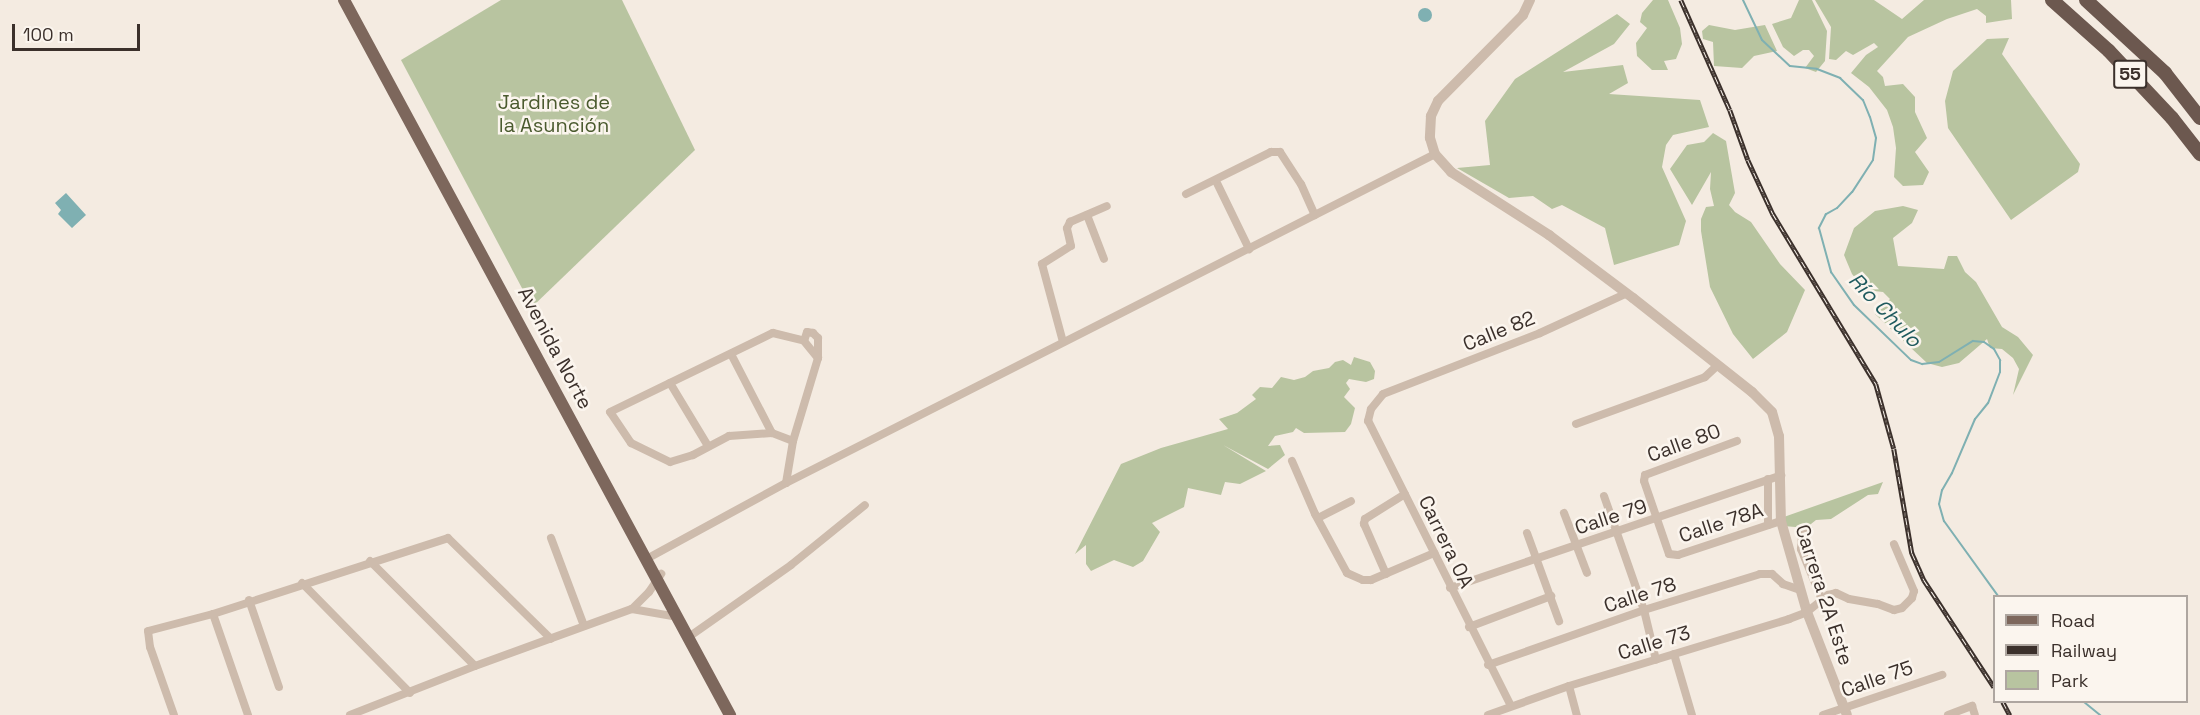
<!DOCTYPE html>
<meta charset="utf-8">
<style>
body{margin:0}
#map{position:relative;width:2200px;height:715px;overflow:hidden;background:#f4ebe1;font-family:"Space Grotesk",sans-serif}
div>[style]{position:absolute}
.green>*{inset:0;background:#b8c4a0}
.water>*{inset:0;background:#7fb0b2}
.round{border-radius:50%}
.stream>*{height:2px;margin:-1px;padding:0 1px;transform-origin:1px;border-radius:1px;background:#7fb0b2}
.minor>*{height:8px;margin:-4px;padding:0 4px;transform-origin:4px;border-radius:4px;background:#cdbbac}
.tertiary>*{height:10px;margin:-5px;padding:0 5px;transform-origin:5px;border-radius:5px;background:#cdbbac}
.primary>*{height:12px;margin:-6px;padding:0 6px;transform-origin:6px;border-radius:6px;background:#7d675c}
.trunk>*{height:14px;margin:-7px;padding:0 7px;transform-origin:7px;border-radius:7px;background:#6c584f}
.rail>*{height:4.5px;margin-top:-2.25px;transform-origin:0;background:repeating-linear-gradient(90deg,#fbf5ee 0 7px,#3b302b 0 14px);box-sizing:border-box;border-block:2px solid #3b302b}
span{translate:-50% -50%;white-space:nowrap;text-align:center;line-height:1.15;-webkit-text-stroke:5px #fbf5ee;paint-order:stroke}
.shield-label span{padding:2px 4px;background:#fbf5ee;border:2px solid;border-radius:4px;-webkit-text-stroke-width:0}
.shield-label{font-size:18px;color:#3b302b;font-weight:700}
.park-label{font-size:20px;color:#4a5a2e}
.street-label{font-size:20px;color:#3b302b}
.water-label{font-size:21px;color:#1f5a5e;font-style:italic}
.legend{position:absolute;left:1993px;top:595px;width:195px;height:108px;box-sizing:border-box;background:#fbf5ee;border:2px solid #aea6a0;margin:0;padding:8px 10px;list-style:none;font-size:18px;color:#3b302b}
.legend li{display:flex;align-items:center;gap:12px;height:30px}
.legend b{width:30px;border:2px solid #aea6a0}
.scale{position:absolute;left:12px;top:24px;width:128px;height:27px;box-sizing:border-box;border:3px solid #3b302b;border-top:0;padding-left:8px;font-size:18px;line-height:21px;white-space:nowrap;color:#3b302b;-webkit-text-stroke:4px #fbf5ee;paint-order:stroke}
</style>
<div id="map">
<div class="green">
<i style="clip-path:polygon(501px 0,622px 0,695px 150px,532px 307px,401px 60px)"></i>
<i style="clip-path:polygon(1653px 0,1668px 0,1680px 28px,1682px 44px,1676px 59px,1664px 61px,1668px 70px,1652px 70px,1637px 56px,1636px 43px,1647px 28px,1640px 22px,1642px 13px)"></i>
<i style="clip-path:polygon(1799px 0,1812px 0,1827px 31px,1825px 61px,1816px 72px,1805px 68px,1814px 56px,1809px 50px,1803px 50px,1794px 56px,1783px 47px,1772px 24px,1791px 18px)"></i>
<i style="clip-path:polygon(1815px 0,1874px 0,1902px 19px,1924px 0,2011px 0,2012px 19px,1986px 23px,1986px 16px,1977px 9px,1947px 19px,1908px 37px,1877px 71px,1883px 77px,1885px 86px,1903px 84px,1915px 97px,1915px 112px,1927px 138px,1915px 152px,1929px 172px,1923px 185px,1903px 186px,1894px 177px,1896px 148px,1893px 127px,1887px 110px,1869px 87px,1851px 73px,1866px 55px,1878px 47px,1874px 43px,1853px 55px,1846px 51px,1836px 60px,1829px 59px,1831px 27px)"></i>
<i style="clip-path:polygon(1617px 14px,1630px 24px,1614px 44px,1563px 72px,1623px 65px,1628px 83px,1609px 94px,1700px 100px,1709px 127px,1673px 135px,1666px 145px,1662px 167px,1686px 221px,1679px 245px,1614px 265px,1605px 228px,1562px 205px,1552px 209px,1533px 196px,1509px 198px,1457px 168px,1490px 165px,1485px 121px,1515px 79px)"></i>
<i style="clip-path:polygon(1709px 25px,1735px 30px,1765px 25px,1777px 51px,1754px 56px,1742px 68px,1714px 66px,1713px 42px,1703px 39px,1702px 31px)"></i>
<i style="clip-path:polygon(2009px 38px,2002px 54px,2080px 164px,2078px 172px,2011px 220px,1948px 128px,1945px 101px,1953px 71px,1987px 39px)"></i>
<i style="clip-path:polygon(1713px 133px,1726px 141px,1735px 193px,1729px 205px,1735px 212px,1751px 222px,1780px 264px,1805px 290px,1787px 332px,1753px 359px,1733px 334px,1710px 287px,1701px 231px,1701px 219px,1706px 207px,1714px 206px,1710px 189px,1711px 172px,1692px 205px,1670px 169px,1687px 145px,1704px 142px)"></i>
<i style="clip-path:polygon(1903px 206px,1918px 210px,1912px 223px,1893px 238px,1898px 266px,1944px 269px,1948px 256px,1957px 256px,1965px 272px,1976px 282px,2002px 327px,2018px 337px,2033px 355px,2013px 395px,2019px 369px,2013px 358px,2002px 349px,1990px 348px,1987px 339px,1959px 363px,1942px 367px,1927px 363px,1875px 314px,1890px 299px,1883px 292px,1865px 290px,1852px 274px,1844px 255px,1854px 228px,1875px 211px)"></i>
<i style="clip-path:polygon(1354px 357px,1370px 362px,1375px 371px,1374px 379px,1366px 382px,1349px 379px,1346px 383px,1350px 389px,1344px 397px,1355px 408px,1351px 424px,1345px 432px,1304px 433px,1296px 428px,1293px 432px,1275px 436px,1268px 446px,1280px 445px,1285px 455px,1268px 469px,1223px 445px,1266px 471px,1240px 484px,1225px 482px,1221px 495px,1188px 488px,1184px 507px,1152px 523px,1160px 532px,1143px 561px,1133px 567px,1114px 560px,1091px 571px,1086px 564px,1086px 545px,1075px 554px,1121px 464px,1161px 448px,1228px 429px,1219px 419px,1237px 413px,1256px 399px,1252px 395px,1260px 387px,1272px 388px,1281px 377px,1294px 380px,1305px 377px,1313px 371px,1329px 368px,1335px 362px,1343px 360px,1351px 365px)"></i>
<i style="clip-path:polygon(1883px 482px,1878px 494px,1868px 495px,1831px 519px,1816px 520px,1806px 528px,1784px 526px,1781px 518px)"></i>
</div>
<div class="water">
<i class="round" style="left:1418px;top:8px;width:14px;height:14px"></i>
<i style="clip-path:polygon(66px 193px,86px 215px,72px 228px,58px 214px,61px 210px,55px 203px)"></i>
</div>
<div class="stream">
<i style="left:1743px;top:0;width:44px;rotate:64.6deg"></i>
<i style="left:1762px;top:40px;width:38px;rotate:43deg"></i>
<i style="left:1790px;top:66px;width:27px;rotate:6deg"></i>
<i style="left:1817px;top:69px;width:25px;rotate:21deg"></i>
<i style="left:1840px;top:78px;width:32px;rotate:44deg"></i>
<i style="left:1863px;top:100px;width:18px;rotate:68deg"></i>
<i style="left:1870px;top:117px;width:22px;rotate:74deg"></i>
<i style="left:1876px;top:138px;width:22px;rotate:98deg"></i>
<i style="left:1873px;top:160px;width:38px;rotate:123deg"></i>
<i style="left:1852px;top:192px;width:22px;rotate:133deg"></i>
<i style="left:1837px;top:208px;width:13px;rotate:151deg"></i>
<i style="left:1826px;top:214px;width:16px;rotate:117deg"></i>
<i style="left:1819px;top:228px;width:46px;rotate:74.7deg"></i>
<i style="left:1831px;top:272px;width:40px;rotate:55.1deg"></i>
<i style="left:1854px;top:305px;width:79px;rotate:44deg"></i>
<i style="left:1911px;top:360px;width:12px;rotate:20deg"></i>
<i style="left:1922px;top:364px;width:17px;rotate:-7deg"></i>
<i style="left:1939px;top:362px;width:40px;rotate:-32deg"></i>
<i style="left:1973px;top:341px;width:11px;rotate:5deg"></i>
<i style="left:1984px;top:342px;width:12px;rotate:35deg"></i>
<i style="left:1994px;top:349px;width:13px;rotate:61deg"></i>
<i style="left:2000px;top:360px;width:12px;rotate:90deg"></i>
<i style="left:2000px;top:372px;width:33px;rotate:111deg"></i>
<i style="left:1988px;top:403px;width:21px;rotate:129deg"></i>
<i style="left:1975px;top:419px;width:59px;rotate:113.1deg"></i>
<i style="left:1952px;top:473px;width:20px;rotate:120deg"></i>
<i style="left:1942px;top:490px;width:14px;rotate:102deg"></i>
<i style="left:1939px;top:504px;width:18px;rotate:74deg"></i>
<i style="left:1944px;top:521px;width:92px;rotate:54.2deg"></i>
<i style="left:2084px;top:702px;width:21px;rotate:39deg"></i>
</div>
<div class="minor">
<i style="left:1216px;top:181px;width:76px;rotate:64.1deg"></i>
<i style="left:1186px;top:194px;width:95px;rotate:-26.3deg"></i>
<i style="left:1271px;top:152px;width:9px"></i>
<i style="left:1280px;top:152px;width:38px;rotate:57deg"></i>
<i style="left:1301px;top:184px;width:34px;rotate:66deg"></i>
<i style="left:1087px;top:215px;width:47px;rotate:68.9deg"></i>
<i style="left:1063px;top:342px;width:81px;rotate:-105.1deg"></i>
<i style="left:1042px;top:264px;width:34px;rotate:-32deg"></i>
<i style="left:1071px;top:246px;width:18px;rotate:-103deg"></i>
<i style="left:1067px;top:228px;width:7px;rotate:-63deg"></i>
<i style="left:1070px;top:222px;width:40px;rotate:-23.4deg"></i>
<i style="left:731px;top:354px;width:89px;rotate:62.6deg"></i>
<i style="left:670px;top:383px;width:74px;rotate:58.9deg"></i>
<i style="left:1576px;top:424px;width:137px;rotate:-20deg"></i>
<i style="left:1705px;top:377px;width:18px;rotate:-43deg"></i>
<i style="left:793px;top:441px;width:22px;rotate:-159deg"></i>
<i style="left:772px;top:433px;width:43px;rotate:176deg"></i>
<i style="left:729px;top:436px;width:41px;rotate:152.2deg"></i>
<i style="left:693px;top:455px;width:24px;rotate:163deg"></i>
<i style="left:670px;top:462px;width:43px;rotate:-154deg"></i>
<i style="left:631px;top:443px;width:37px;rotate:-124deg"></i>
<i style="left:610px;top:412px;width:181px;rotate:-25.9deg"></i>
<i style="left:773px;top:333px;width:32px;rotate:14deg"></i>
<i style="left:1737px;top:441px;width:98px;rotate:159.7deg"></i>
<i style="left:1645px;top:475px;width:6px;rotate:99deg"></i>
<i style="left:1644px;top:481px;width:77px;rotate:71.1deg"></i>
<i style="left:1669px;top:554px;width:9px;rotate:6deg"></i>
<i style="left:1678px;top:555px;width:108px;rotate:-18.3deg"></i>
<i style="left:1292px;top:461px;width:58px;rotate:66.5deg"></i>
<i style="left:1315px;top:514px;width:67px;rotate:61.5deg"></i>
<i style="left:1347px;top:573px;width:17px;rotate:24deg"></i>
<i style="left:1363px;top:580px;width:8px"></i>
<i style="left:1371px;top:580px;width:69px;rotate:-23.2deg"></i>
<i style="left:1768px;top:479px;width:46px;rotate:90deg"></i>
<i style="left:786px;top:483px;width:43px;rotate:-80.5deg"></i>
<i style="left:793px;top:441px;width:87px;rotate:-73.2deg"></i>
<i style="left:818px;top:358px;width:20px;rotate:-90deg"></i>
<i style="left:818px;top:338px;width:7px;rotate:-135deg"></i>
<i style="left:813px;top:333px;width:6px;rotate:-171deg"></i>
<i style="left:807px;top:332px;width:9px;rotate:108deg"></i>
<i style="left:804px;top:341px;width:22px;rotate:51deg"></i>
<i style="left:1604px;top:496px;width:121px;rotate:70.7deg"></i>
<i style="left:1644px;top:610px;width:51px;rotate:76.5deg"></i>
<i style="left:1564px;top:513px;width:64px;rotate:69deg"></i>
<i style="left:1318px;top:518px;width:37px;rotate:-27deg"></i>
<i style="left:1809px;top:529px;width:9px;rotate:139deg"></i>
<i style="left:1802px;top:535px;width:14px;rotate:94deg"></i>
<i style="left:1801px;top:549px;width:55px;rotate:67.6deg"></i>
<i style="left:1527px;top:533px;width:94px;rotate:70deg"></i>
<i style="left:551px;top:538px;width:94px;rotate:69.4deg"></i>
<i style="left:652px;top:556px;width:153px;rotate:-28.6deg"></i>
<i style="left:786px;top:483px;width:728px;rotate:-26.88deg"></i>
<i style="left:370px;top:561px;width:148px;rotate:45deg"></i>
<i style="left:1386px;top:574px;width:55px;rotate:-113.7deg"></i>
<i style="left:1364px;top:524px;width:5px;rotate:-79deg"></i>
<i style="left:1365px;top:519px;width:47px;rotate:-32deg"></i>
<i style="left:302px;top:583px;width:154px;rotate:45.5deg"></i>
<i style="left:1450px;top:588px;width:350px;rotate:-18.8deg"></i>
<i style="left:249px;top:600px;width:92px;rotate:71deg"></i>
<i style="left:632px;top:609px;width:47px;rotate:9.9deg"></i>
<i style="left:213px;top:614px;width:107px;rotate:70.9deg"></i>
<i style="left:1469px;top:627px;width:88px;rotate:-20.7deg"></i>
<i style="left:693px;top:634px;width:120px;rotate:-35.1deg"></i>
<i style="left:791px;top:565px;width:95px;rotate:-39deg"></i>
<i style="left:1674px;top:654px;width:64px;rotate:73.6deg"></i>
<i style="left:1488px;top:665px;width:165px;rotate:-19.4deg"></i>
<i style="left:1644px;top:610px;width:121px;rotate:-17.2deg"></i>
<i style="left:1760px;top:574px;width:12px"></i>
<i style="left:1772px;top:574px;width:15px;rotate:42deg"></i>
<i style="left:1783px;top:584px;width:18px;rotate:19deg"></i>
<i style="left:1569px;top:686px;width:30px;rotate:75deg"></i>
<i style="left:1511px;top:706px;width:319px;rotate:-116.6deg"></i>
<i style="left:1368px;top:421px;width:12px;rotate:-76deg"></i>
<i style="left:1371px;top:409px;width:19px;rotate:-51deg"></i>
<i style="left:1383px;top:394px;width:168px;rotate:-21.2deg"></i>
<i style="left:1540px;top:333px;width:94px;rotate:-24.6deg"></i>
<i style="left:174px;top:715px;width:72px;rotate:-109.4deg"></i>
<i style="left:150px;top:647px;width:16px;rotate:-97deg"></i>
<i style="left:148px;top:631px;width:67px;rotate:-14.7deg"></i>
<i style="left:213px;top:614px;width:247px;rotate:-17.9deg"></i>
<i style="left:448px;top:538px;width:144px;rotate:44.4deg"></i>
<i style="left:350px;top:715px;width:134px;rotate:-21.4deg"></i>
<i style="left:475px;top:666px;width:167px;rotate:-20deg"></i>
<i style="left:632px;top:609px;width:24px;rotate:-45deg"></i>
<i style="left:649px;top:592px;width:22px;rotate:-56deg"></i>
<i style="left:1488px;top:715px;width:86px;rotate:-19.7deg"></i>
<i style="left:1569px;top:686px;width:230px;rotate:-16.9deg"></i>
<i style="left:1789px;top:619px;width:19px;rotate:-21deg"></i>
<i style="left:1807px;top:612px;width:27px;rotate:-39deg"></i>
<i style="left:1828px;top:595px;width:8px;rotate:-14deg"></i>
<i style="left:1836px;top:593px;width:14px;rotate:25deg"></i>
<i style="left:1849px;top:599px;width:29px;rotate:10deg"></i>
<i style="left:1878px;top:604px;width:17px;rotate:21deg"></i>
<i style="left:1894px;top:610px;width:8px;rotate:-14deg"></i>
<i style="left:1902px;top:608px;width:14px;rotate:-45deg"></i>
<i style="left:1912px;top:598px;width:7px;rotate:-74deg"></i>
<i style="left:1914px;top:591px;width:51px;rotate:-113.1deg"></i>
<i style="left:1823px;top:715px;width:126px;rotate:-18.6deg"></i>
<i style="left:1948px;top:715px;width:26px;rotate:-21deg"></i>
<i style="left:1972px;top:706px;width:9px;rotate:72deg"></i>
</div>
<div class="tertiary">
<i style="left:1530px;top:0;width:17px;rotate:115deg"></i>
<i style="left:1523px;top:15px;width:121px;rotate:134.7deg"></i>
<i style="left:1438px;top:101px;width:17px;rotate:115deg"></i>
<i style="left:1431px;top:116px;width:22px;rotate:93deg"></i>
<i style="left:1430px;top:138px;width:17px;rotate:73deg"></i>
<i style="left:1435px;top:154px;width:24px;rotate:48deg"></i>
<i style="left:1451px;top:172px;width:117px;rotate:32.7deg"></i>
<i style="left:1549px;top:235px;width:105px;rotate:36.9deg"></i>
<i style="left:1633px;top:298px;width:152px;rotate:38.3deg"></i>
<i style="left:1752px;top:392px;width:28px;rotate:45deg"></i>
<i style="left:1772px;top:412px;width:25px;rotate:74deg"></i>
<i style="left:1779px;top:436px;width:85px;rotate:88.7deg"></i>
<i style="left:1781px;top:521px;width:95px;rotate:74.1deg"></i>
<i style="left:1807px;top:612px;width:110px;rotate:68.8deg"></i>
</div>
<div class="primary">
<i style="left:344px;top:0;width:813px;rotate:61.64deg"></i>
</div>
<div class="trunk">
<i style="left:2052px;top:0;width:76px;rotate:41.8deg"></i>
<i style="left:2109px;top:51px;width:92px;rotate:46.8deg"></i>
<i style="left:2172px;top:118px;width:46px;rotate:52.1deg"></i>
<i style="left:2086px;top:0;width:108px;rotate:42.7deg"></i>
<i style="left:2165px;top:73px;width:57px;rotate:52.1deg"></i>
</div>
<div class="rail">
<i style="left:1681px;top:0;width:120px;rotate:66deg"></i>
<i style="left:1730px;top:110px;width:53px;rotate:70.2deg"></i>
<i style="left:1748px;top:160px;width:60px;rotate:65.2deg"></i>
<i style="left:1773px;top:214px;width:199px;rotate:58.8deg"></i>
<i style="left:1876px;top:384px;width:67px;rotate:74.5deg"></i>
<i style="left:1894px;top:449px;width:106px;rotate:80.2deg"></i>
<i style="left:1912px;top:553px;width:30px;rotate:66deg"></i>
<i style="left:1924px;top:580px;width:128px;rotate:56.8deg"></i>
<i style="left:2003px;top:702px;width:15px;rotate:62deg"></i>
</div>
<div class="shield-label">
<span style="left:2130px;top:74px">55</span>
</div>
<div class="park-label">
<span style="left:554px;top:114px">Jardines de<br>la Asunción</span>
</div>
<div class="street-label">
<span style="left:1499px;top:331px;rotate:-22deg">Calle 82</span>
<span style="left:555px;top:348px;rotate:62deg">Avenida Norte</span>
<span style="left:1684px;top:443px;rotate:-20deg">Calle 80</span>
<span style="left:1611px;top:517px;rotate:-18deg">Calle 79</span>
<span style="left:1721px;top:523px;rotate:-18deg">Calle 78A</span>
<span style="left:1446px;top:542px;rotate:64deg">Carrera 0A</span>
<span style="left:1640px;top:595px;rotate:-18deg">Calle 78</span>
<span style="left:1824px;top:595px;rotate:72deg">Carrera 2A Este</span>
<span style="left:1654px;top:643px;rotate:-17deg">Calle 73</span>
<span style="left:1877px;top:679px;rotate:-19deg">Calle 75</span>
</div>
<div class="water-label">
<span style="left:1885px;top:310px;rotate:46deg">Río Chulo</span>
</div>
<ul class="legend">
<li><b style="height:8px;background:#7d675c"></b>Road</li>
<li><b style="height:8px;background:#3b302b"></b>Railway</li>
<li><b style="height:16px;background:#b8c4a0"></b>Park</li>
</ul>
<div class="scale">100 m</div>
</div>
